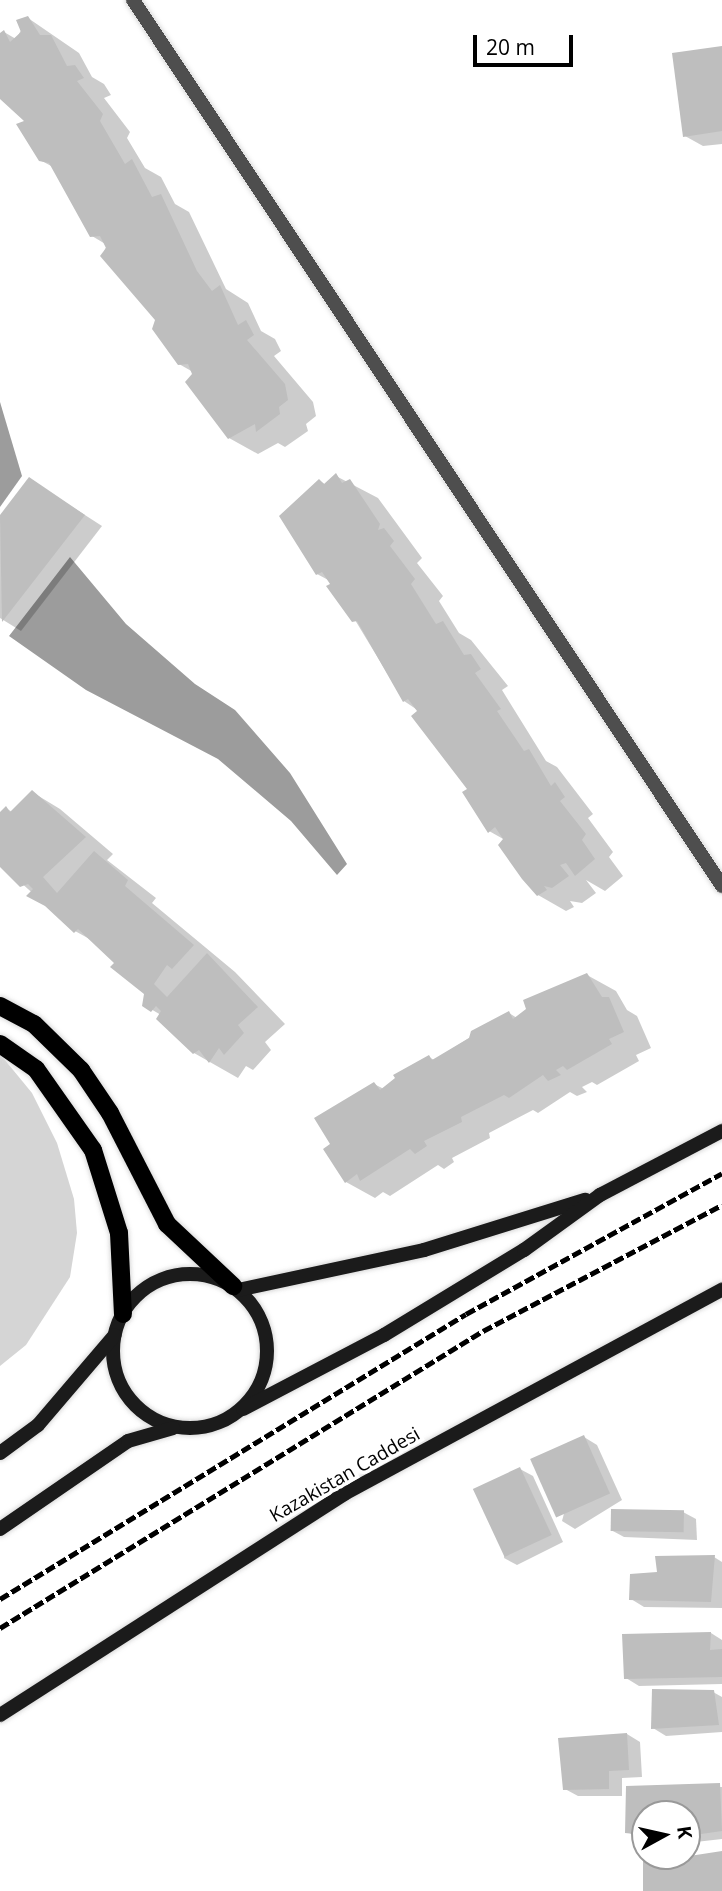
<!DOCTYPE html>
<style>
body{margin:0}
#map{position:relative;width:722px;height:1891px;overflow:hidden;background:#fff;font-family:"Open Sans",sans-serif}
div>[style]{position:absolute}
.green>*{inset:0;background:#d5d5d5}
.water>*{inset:0;background:#9c9c9c}
.shadow>*{inset:0;background:#0003}
.building>*{inset:0;background:#bebebe;transform-origin:0 0}
.roads{filter:drop-shadow(0 0 2px #dbdbdb) drop-shadow(0 0 2px #dbdbdb)}
.street>*{height:14px;margin:-7px;padding:0 7px;transform-origin:7px;border-radius:7px;background:#4e4e4e}
.secondary>*{height:14px;margin:-7px;padding:0 7px;transform-origin:7px;border-radius:7px;background:#1b1b1b}
.secondary>.ring{margin:-7px;padding:0;box-sizing:content-box;background:none;border:14px solid #1b1b1b;border-radius:50%}
.primary>*{height:18px;margin:-9px;padding:0 9px;transform-origin:9px;border-radius:9px;background:#000}
.rail>*{height:5px;margin-top:-2.5px;transform-origin:0;background:repeating-linear-gradient(90deg,#000 0 10px,transparent 0 13.5px)}
span{translate:-50% -50%;white-space:nowrap;text-align:center;line-height:1.15;-webkit-text-stroke:7px #fff;paint-order:stroke}
.street-label{font-size:19px;color:#000}
.north{position:absolute;left:631px;top:1800px;width:70px;height:70px;box-sizing:border-box;background:#fff;border:2px solid #999;border-radius:50%;rotate:82deg;font-size:19px;font-weight:700;line-height:28px;text-align:center;color:#000}
.north::after{content:'';display:block;margin:auto;width:24px;height:32px;background:#000;clip-path:polygon(50% 0,100% 100%,50% 72%,0 100%)}
.scale{position:absolute;left:473px;top:35px;width:100px;height:32px;box-sizing:border-box;border:4px solid #000;border-top:0;padding-left:9px;font-size:21px;line-height:24px;white-space:nowrap;color:#000;-webkit-text-stroke:5px #fff;paint-order:stroke}
</style>
<div id="map">
<div class="green">
<i style="clip-path:polygon(0 1054px,32px 1093px,57px 1143px,74px 1199px,77px 1233px,70px 1277px,26px 1345px,0 1366px)"></i>
</div>
<div class="water">
<i style="clip-path:polygon(0 402px,22px 476px,0 507px)"></i>
<i style="clip-path:polygon(70px 557px,126px 624px,195px 684px,235px 710px,290px 773px,347px 864px,337px 875px,291px 821px,218px 759px,86px 690px,9px 636px)"></i>
</div>
<div class="shadow">
<i style="clip-path:polygon(28px 18px,79px 53px,92px 77px,104px 84px,111px 95px,104px 98px,130px 132px,127px 138px,145px 168px,161px 177px,175px 204px,189px 212px,226px 289px,248px 303px,261px 331px,275px 339px,281px 351px,274px 356px,313px 402px,316px 416px,306px 424px,308px 431px,285px 447px,278px 443px,258px 454px,229px 438px,193px 372px,179px 364px,157px 320px,102px 256px,107px 245px,92px 236px,53px 167px,40px 160px,27px 122px,0 96px,0 35px,4px 32px,16px 39px)"></i>
<i style="clip-path:polygon(722px 48px,722px 144px,703px 146px,685px 136px)"></i>
<i style="clip-path:polygon(336px 476px,378px 498px,422px 558px,417px 563px,443px 596px,439px 601px,459px 633px,471px 640px,508px 686px,502px 690px,546px 761px,557px 767px,593px 814px,588px 818px,613px 852px,609px 857px,623px 876px,605px 891px,586px 880px,596px 893px,582px 903px,570px 901px,574px 907px,566px 911px,538px 895px,505px 840px,489px 831px,469px 789px,419px 711px,404px 701px,332px 582px,317px 574px,320px 481px,326px 485px)"></i>
<i style="clip-path:polygon(29px 479px,102px 526px,21px 631px,0 618px,0 518px)"></i>
<i style="clip-path:polygon(32px 792px,60px 809px,113px 854px,107px 860px,156px 898px,152px 903px,235px 972px,285px 1024px,265px 1042px,271px 1050px,253px 1070px,246px 1066px,238px 1078px,194px 1053px,161px 1015px,144px 1005px,146px 993px,95px 942px,75px 931px,0 864px,0 815px,6px 808px,12px 812px)"></i>
<i style="clip-path:polygon(587px 975px,616px 991px,627px 1010px,637px 1016px,651px 1048px,636px 1055px,639px 1061px,597px 1085px,592px 1082px,582px 1087px,587px 1092px,577px 1096px,570px 1092px,538px 1113px,533px 1110px,489px 1133px,490px 1138px,452px 1158px,454px 1162px,444px 1169px,438px 1165px,390px 1196px,383px 1192px,375px 1198px,346px 1182px,333px 1145px,374px 1084px,384px 1089px,429px 1057px,434px 1060px,509px 1013px,517px 1018px,528px 1010px,525px 1001px)"></i>
<i style="clip-path:polygon(584px 1437px,597px 1445px,622px 1500px,575px 1529px,562px 1521px)"></i>
<i style="clip-path:polygon(520px 1469px,533px 1476px,563px 1542px,517px 1565px,504px 1558px)"></i>
<i style="clip-path:polygon(683px 1512px,696px 1519px,697px 1540px,624px 1537px,611px 1530px)"></i>
<i style="clip-path:polygon(714px 1557px,722px 1562px,722px 1608px,644px 1607px,631px 1599px,659px 1574px)"></i>
<i style="clip-path:polygon(711px 1633px,722px 1640px,722px 1684px,639px 1686px,626px 1678px)"></i>
<i style="clip-path:polygon(713px 1692px,722px 1697px,722px 1732px,666px 1736px,653px 1728px)"></i>
<i style="clip-path:polygon(627px 1734px,640px 1742px,642px 1777px,622px 1778px,622px 1796px,578px 1796px,565px 1789px)"></i>
<i style="clip-path:polygon(722px 1787px,722px 1839px,687px 1843px,687px 1814px,645px 1814px,645px 1840px,627px 1832px,628px 1788px)"></i>
</div>
<div class="building">
<i style="clip-path:polygon(28px 16px,40px 35px,51px 35px,67px 66px,75px 65px,84px 78px,77px 81px,103px 114px,100px 121px,125px 164px,132px 159px,152px 197px,161px 194px,197px 271px,212px 291px,220px 285px,238px 325px,246px 320px,254px 335px,247px 340px,285px 384px,288px 400px,279px 407px,280px 414px,256px 432px,255px 424px,228px 439px,185px 382px,192px 374px,188px 364px,178px 365px,152px 329px,155px 320px,100px 256px,106px 248px,100px 236px,90px 237px,49px 163px,39px 161px,16px 124px,24px 121px,0 99px,0 33px,4px 30px,10px 42px,21px 32px,16px 20px)"></i>
<i style="clip-path:polygon(722px 46px,722px 131px,683px 137px,672px 53px)"></i>
<i style="clip-path:polygon(336px 473px,342px 483px,350px 479px,380px 524px,378px 530px,384px 528px,394px 541px,390px 546px,415px 579px,411px 584px,436px 624px,443px 621px,464px 655px,471px 654px,481px 669px,475px 673px,501px 709px,497px 711px,524px 751px,529px 749px,551px 786px,555px 782px,565px 797px,560px 801px,586px 834px,582px 840px,595px 859px,575px 876px,566px 863px,560px 865px,569px 876px,552px 888px,544px 886px,547px 890px,537px 896px,522px 879px,498px 845px,503px 839px,495px 827px,488px 833px,462px 792px,467px 789px,411px 716px,417px 711px,408px 699px,403px 702px,357px 621px,352px 622px,326px 586px,330px 584px,322px 572px,316px 575px,279px 516px,319px 479px,324px 484px)"></i>
<i style="clip-path:polygon(29px 477px,85px 515px,2px 622px,0 515px)"></i>
<i style="clip-path:polygon(32px 790px,86px 837px,43px 877px,57px 893px,94px 851px,128px 880px,125px 886px,194px 945px,172px 969px,167px 965px,154px 984px,167px 997px,207px 953px,258px 1007px,238px 1025px,244px 1033px,224px 1055px,219px 1048px,209px 1063px,199px 1050px,193px 1054px,156px 1019px,161px 1011px,156px 1006px,151px 1012px,142px 1006px,144px 994px,110px 967px,114px 963px,78px 929px,74px 933px,45px 906px,26px 896px,33px 889px,28px 884px,20px 887px,0 867px,0 812px,6px 806px,10px 812px)"></i>
<i style="clip-path:polygon(587px 973px,602px 997px,609px 997px,624px 1032px,609px 1039px,612px 1044px,567px 1070px,563px 1066px,556px 1070px,561px 1075px,548px 1081px,543px 1075px,509px 1098px,504px 1095px,461px 1117px,462px 1122px,424px 1141px,427px 1146px,415px 1154px,410px 1149px,360px 1181px,357px 1174px,345px 1183px,323px 1149px,330px 1144px,314px 1118px,374px 1082px,380px 1090px,395px 1078px,393px 1075px,429px 1055px,432px 1060px,469px 1038px,471px 1031px,509px 1011px,513px 1019px,526px 1009px,523px 1000px)"></i>
<i style="left:584px;top:1435px;width:64px;height:59px;rotate:66deg"></i>
<i style="left:520px;top:1467px;width:75px;height:52px;rotate:65deg"></i>
<i style="left:611px;top:1509px;width:73px;height:22px;rotate:1deg"></i>
<i style="clip-path:polygon(715px 1555px,711px 1602px,629px 1600px,630px 1574px,657px 1572px,655px 1556px)"></i>
<i style="clip-path:polygon(711px 1632px,710px 1650px,722px 1649px,722px 1677px,624px 1679px,622px 1634px)"></i>
<i style="clip-path:polygon(652px 1689px,714px 1690px,719px 1725px,651px 1729px)"></i>
<i style="clip-path:polygon(627px 1733px,629px 1770px,609px 1771px,609px 1789px,563px 1790px,558px 1738px)"></i>
<i style="clip-path:polygon(720px 1783px,722px 1831px,687px 1836px,687px 1814px,645px 1814px,645px 1835px,625px 1833px,626px 1786px)"></i>
<i style="clip-path:polygon(722px 1851px,722px 1891px,643px 1891px,643px 1857px,670px 1859px)"></i>
</div>
<div class="roads">
<div class="street">
<i style="left:133px;top:0;width:1064px;rotate:56.38deg"></i>
</div>
<div class="secondary">
<i class="ring" style="left:113px;top:1274px;width:140px;height:140px"></i>
<i style="left:238px;top:1290px;width:190px;rotate:-12.1deg"></i>
<i style="left:424px;top:1250px;width:169px;rotate:-17.3deg"></i>
<i style="left:243px;top:1409px;width:159px;rotate:-27.7deg"></i>
<i style="left:384px;top:1335px;width:164px;rotate:-31.3deg"></i>
<i style="left:524px;top:1250px;width:94px;rotate:-35.9deg"></i>
<i style="left:600px;top:1195px;width:138px;rotate:-27.7deg"></i>
<i style="left:0;top:1453px;width:47px;rotate:-36.4deg"></i>
<i style="left:38px;top:1425px;width:118px;rotate:-49.5deg"></i>
<i style="left:0;top:1529px;width:155px;rotate:-34.5deg"></i>
<i style="left:128px;top:1441px;width:47px;rotate:-16.1deg"></i>
<i style="left:0;top:1715px;width:409px;rotate:-32.7deg"></i>
<i style="left:344px;top:1494px;width:430px;rotate:-28.4deg"></i>
</div>
<div class="primary">
<i style="left:0;top:1006px;width:38px;rotate:28deg"></i>
<i style="left:34px;top:1024px;width:66px;rotate:44.4deg"></i>
<i style="left:81px;top:1070px;width:52px;rotate:56deg"></i>
<i style="left:110px;top:1113px;width:125px;rotate:62.8deg"></i>
<i style="left:167px;top:1224px;width:91px;rotate:43.2deg"></i>
<i style="left:0;top:1044px;width:44px;rotate:34.8deg"></i>
<i style="left:36px;top:1069px;width:99px;rotate:54.9deg"></i>
<i style="left:93px;top:1150px;width:87px;rotate:72.6deg"></i>
<i style="left:119px;top:1233px;width:81px;rotate:87.2deg"></i>
</div>
</div>
<div class="rail">
<i style="left:0;top:1599px;width:546px;rotate:-31.45deg"></i>
<i style="left:466px;top:1314px;width:292px;rotate:-28.8deg"></i>
<i style="left:0;top:1628px;width:567px;rotate:-31.59deg"></i>
<i style="left:483px;top:1331px;width:270px;rotate:-27.8deg"></i>
</div>
<div class="street-label">
<span style="left:345px;top:1475px;rotate:-30deg">Kazakistan Caddesi</span>
</div>
<div class="north">K</div>
<div class="scale">20 m</div>
</div>
